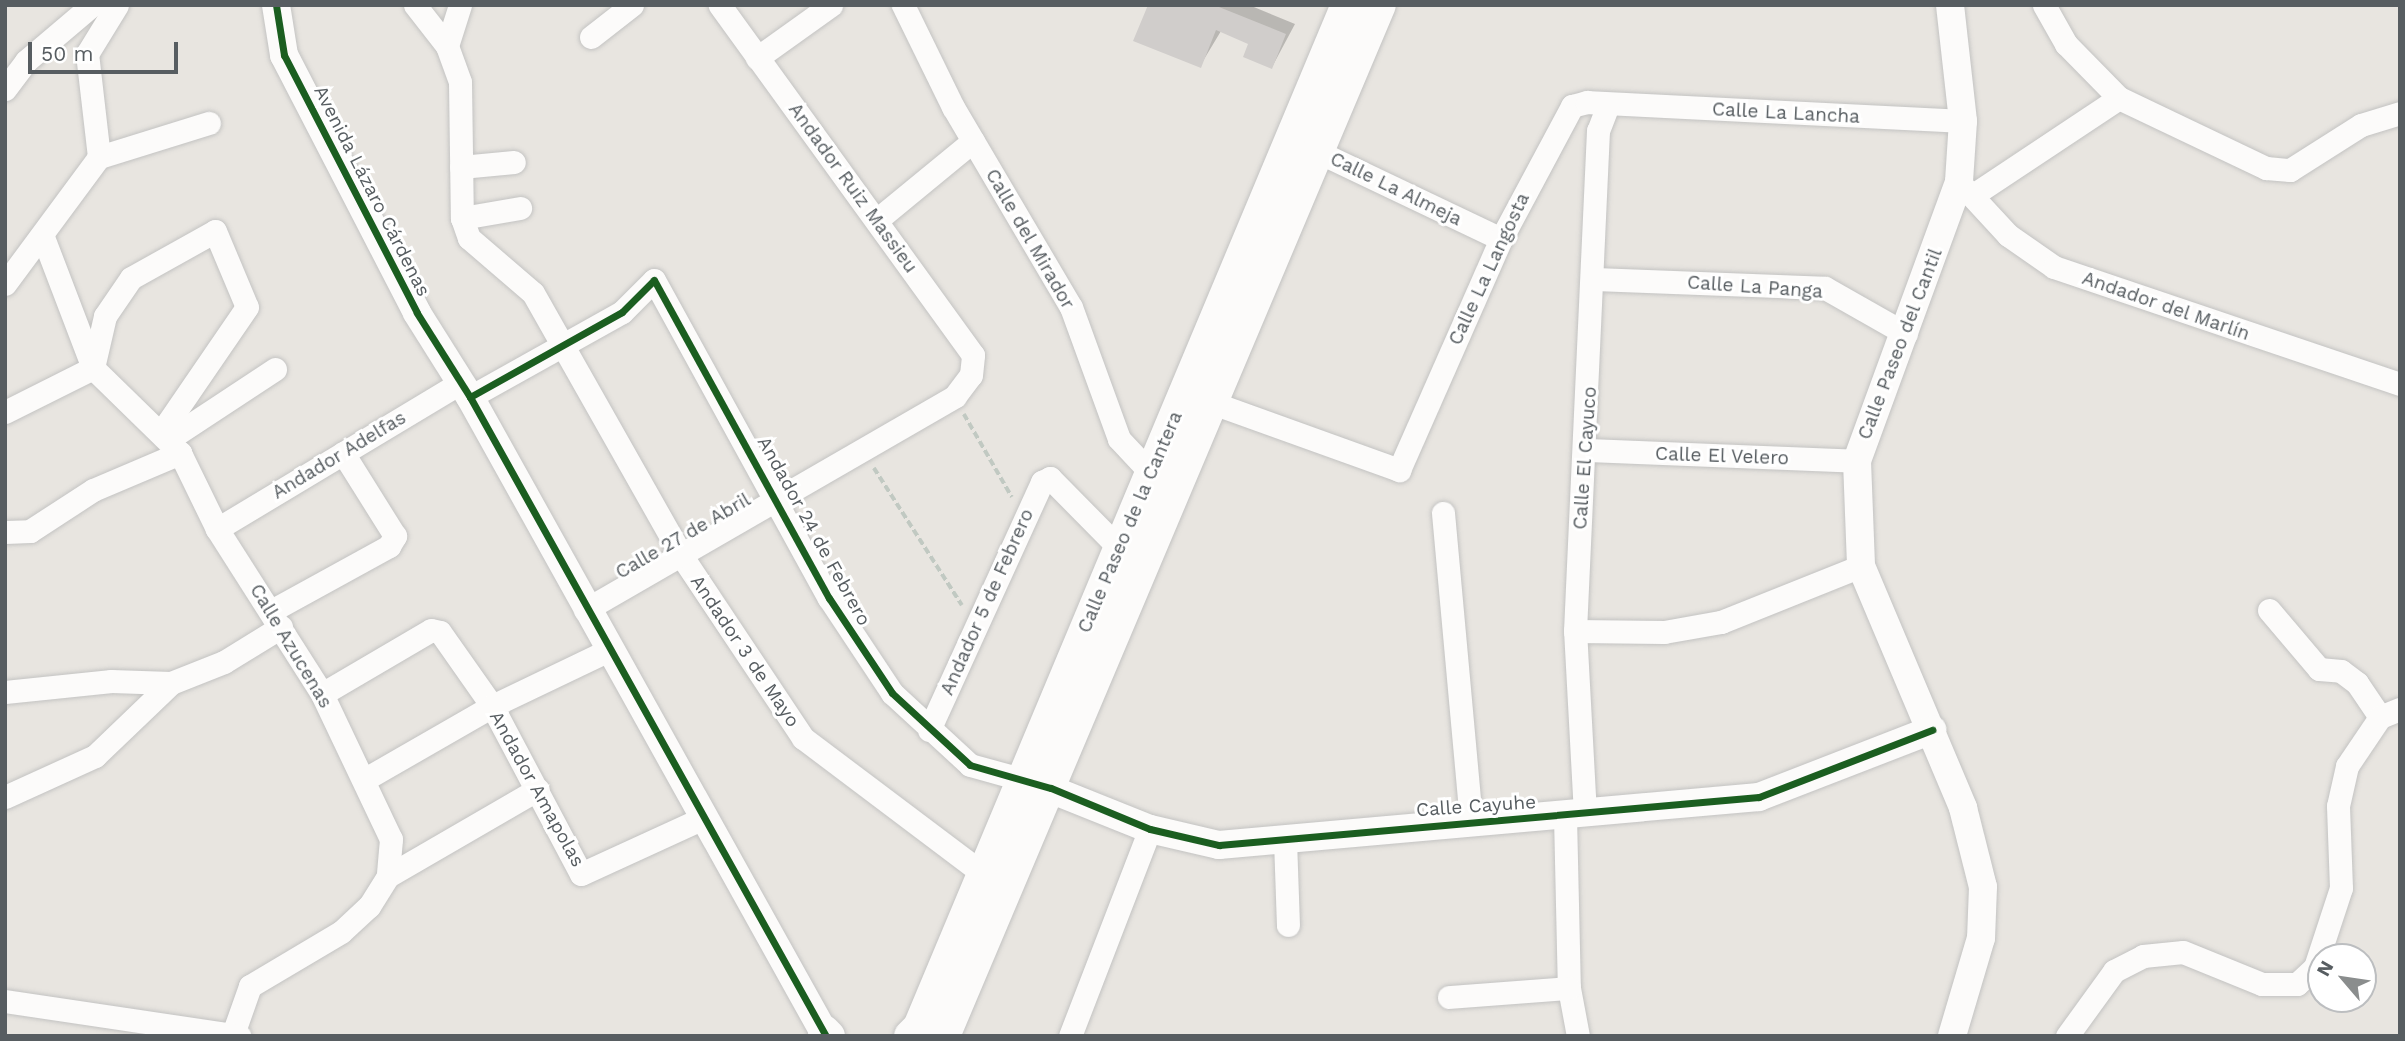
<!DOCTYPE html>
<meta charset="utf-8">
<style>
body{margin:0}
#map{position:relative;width:2405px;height:1041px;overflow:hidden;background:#e8e5e0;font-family:"Work Sans",sans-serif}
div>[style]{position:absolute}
.shadow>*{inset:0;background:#0003}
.building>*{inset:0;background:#d0cdcb}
.path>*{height:3.5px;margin-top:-1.75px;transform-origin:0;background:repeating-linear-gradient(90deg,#c1c9c2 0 7px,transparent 0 10.5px)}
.roads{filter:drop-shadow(0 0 2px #c3c3c2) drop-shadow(0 0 2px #c3c3c2)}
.minor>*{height:23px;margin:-11.5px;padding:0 11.5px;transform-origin:11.5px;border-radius:11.5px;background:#fcfbfa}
.tertiary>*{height:28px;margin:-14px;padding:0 14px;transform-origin:14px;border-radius:14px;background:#fcfbfa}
.secondary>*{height:32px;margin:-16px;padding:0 16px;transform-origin:16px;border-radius:16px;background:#fcfbfa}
.cycleway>*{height:7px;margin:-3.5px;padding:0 3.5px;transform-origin:3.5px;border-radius:3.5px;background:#1b5e20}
span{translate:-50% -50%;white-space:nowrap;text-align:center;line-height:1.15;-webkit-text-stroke:6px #fff;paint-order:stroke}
.street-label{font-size:19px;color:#575d61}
.frame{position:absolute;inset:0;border:7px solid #575d61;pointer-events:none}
.north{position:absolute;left:2307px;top:943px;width:70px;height:70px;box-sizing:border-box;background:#fff;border:2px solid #bcbec0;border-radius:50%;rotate:299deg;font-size:19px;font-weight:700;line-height:28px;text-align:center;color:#575d61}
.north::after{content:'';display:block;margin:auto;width:24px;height:32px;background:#8a8d8d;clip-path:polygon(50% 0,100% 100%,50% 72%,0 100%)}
.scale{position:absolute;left:28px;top:42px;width:150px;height:32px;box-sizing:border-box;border:4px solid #575d61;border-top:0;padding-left:9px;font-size:21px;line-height:24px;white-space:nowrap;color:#575d61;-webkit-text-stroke:5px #fff;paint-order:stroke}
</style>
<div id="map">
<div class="shadow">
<i style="clip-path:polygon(1150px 5px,1249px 5px,1295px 24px,1272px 67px,1250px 43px,1221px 31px,1200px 66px)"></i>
</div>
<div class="building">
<i style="clip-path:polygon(1148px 5px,1214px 5px,1286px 34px,1272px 69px,1243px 57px,1248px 44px,1216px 30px,1201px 68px,1133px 41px)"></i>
</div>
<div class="path">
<i style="left:964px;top:414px;width:96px;rotate:60deg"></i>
<i style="left:874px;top:468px;width:163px;rotate:57.3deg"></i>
</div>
<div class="roads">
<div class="minor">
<i style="left:415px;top:5px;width:52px;rotate:52deg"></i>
<i style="left:447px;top:46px;width:38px;rotate:70deg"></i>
<i style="left:460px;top:82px;width:136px;rotate:89.2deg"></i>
<i style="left:462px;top:218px;width:21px;rotate:71deg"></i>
<i style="left:469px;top:238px;width:84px;rotate:40.7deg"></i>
<i style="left:533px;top:293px;width:301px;rotate:60.5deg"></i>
<i style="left:681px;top:555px;width:220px;rotate:56.3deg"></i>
<i style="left:803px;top:738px;width:224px;rotate:37deg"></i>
<i style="left:903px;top:5px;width:114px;rotate:63.9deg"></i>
<i style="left:953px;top:107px;width:232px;rotate:59.5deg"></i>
<i style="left:1071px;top:307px;width:140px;rotate:70deg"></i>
<i style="left:1119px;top:439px;width:45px;rotate:46.8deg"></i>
<i style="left:2044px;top:5px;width:45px;rotate:60.6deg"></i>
<i style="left:2066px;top:44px;width:76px;rotate:45.5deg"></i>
<i style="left:2119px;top:98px;width:163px;rotate:25.5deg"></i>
<i style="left:2266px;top:168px;width:24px;rotate:5deg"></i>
<i style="left:2290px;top:170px;width:84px;rotate:-32.4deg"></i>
<i style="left:2361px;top:125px;width:41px;rotate:-17.1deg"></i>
<i style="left:591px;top:37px;width:52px;rotate:-38deg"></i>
<i style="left:447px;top:46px;width:43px;rotate:-72.4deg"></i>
<i style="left:757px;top:58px;width:91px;rotate:-35.6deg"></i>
<i style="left:5px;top:89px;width:35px;rotate:-53deg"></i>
<i style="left:26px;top:61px;width:87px;rotate:-40.3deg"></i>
<i style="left:1306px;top:146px;width:216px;rotate:25.5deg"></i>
<i style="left:99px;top:157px;width:115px;rotate:-17.2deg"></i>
<i style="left:461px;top:167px;width:53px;rotate:-5.4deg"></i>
<i style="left:1959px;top:182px;width:72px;rotate:47.2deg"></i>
<i style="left:2008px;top:235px;width:56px;rotate:34.8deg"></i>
<i style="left:2054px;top:267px;width:365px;rotate:18.7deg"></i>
<i style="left:1973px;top:195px;width:175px;rotate:-33.6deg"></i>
<i style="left:462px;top:218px;width:59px;rotate:-9.8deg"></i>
<i style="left:878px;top:219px;width:123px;rotate:-39.4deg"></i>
<i style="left:43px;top:237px;width:140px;rotate:69.1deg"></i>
<i style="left:93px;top:368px;width:122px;rotate:44.3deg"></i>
<i style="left:180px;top:453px;width:85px;rotate:64deg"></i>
<i style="left:217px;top:529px;width:196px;rotate:57.5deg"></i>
<i style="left:322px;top:694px;width:161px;rotate:64.6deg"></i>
<i style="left:391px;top:839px;width:37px;rotate:95deg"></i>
<i style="left:388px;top:876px;width:36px;rotate:122deg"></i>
<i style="left:369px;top:906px;width:38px;rotate:137deg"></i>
<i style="left:341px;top:932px;width:106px;rotate:149.3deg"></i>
<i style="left:250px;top:986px;width:51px;rotate:109.5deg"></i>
<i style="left:1593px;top:279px;width:232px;rotate:2.2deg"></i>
<i style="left:1825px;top:288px;width:93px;rotate:29.6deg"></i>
<i style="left:5px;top:284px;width:158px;rotate:-53.5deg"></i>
<i style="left:99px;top:157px;width:104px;rotate:-96.6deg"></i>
<i style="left:87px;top:54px;width:57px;rotate:-58.5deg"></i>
<i style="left:470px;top:397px;width:174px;rotate:-29.2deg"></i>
<i style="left:622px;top:312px;width:45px;rotate:-45deg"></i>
<i style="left:654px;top:280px;width:363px;rotate:61.2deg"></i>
<i style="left:829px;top:598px;width:114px;rotate:56.4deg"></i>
<i style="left:892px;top:693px;width:106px;rotate:42.7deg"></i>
<i style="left:970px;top:765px;width:53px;rotate:15.4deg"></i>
<i style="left:1199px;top:398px;width:213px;rotate:19.8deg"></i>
<i style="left:1399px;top:470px;width:253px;rotate:-66.2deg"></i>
<i style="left:1501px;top:239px;width:151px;rotate:-61.9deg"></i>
<i style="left:1572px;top:106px;width:16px;rotate:-15deg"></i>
<i style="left:1587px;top:102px;width:376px;rotate:2.9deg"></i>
<i style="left:5px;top:412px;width:98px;rotate:-26.6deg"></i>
<i style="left:93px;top:368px;width:53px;rotate:-77deg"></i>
<i style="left:105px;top:316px;width:46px;rotate:-55.6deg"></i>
<i style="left:131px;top:278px;width:96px;rotate:-29.2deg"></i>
<i style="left:215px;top:231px;width:82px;rotate:67.2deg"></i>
<i style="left:247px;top:307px;width:150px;rotate:124.4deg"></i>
<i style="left:169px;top:439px;width:127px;rotate:-33.4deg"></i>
<i style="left:1587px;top:450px;width:270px;rotate:2.3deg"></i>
<i style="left:1443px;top:513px;width:309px;rotate:84.8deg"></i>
<i style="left:217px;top:529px;width:286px;rotate:-31deg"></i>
<i style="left:5px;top:532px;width:25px;rotate:-2deg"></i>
<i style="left:30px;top:531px;width:75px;rotate:-33.1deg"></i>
<i style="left:93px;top:490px;width:95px;rotate:-23deg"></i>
<i style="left:585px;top:610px;width:427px;rotate:-30deg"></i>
<i style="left:955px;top:396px;width:26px;rotate:-53deg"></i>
<i style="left:971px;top:375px;width:20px;rotate:-84deg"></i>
<i style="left:973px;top:355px;width:432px;rotate:-125.9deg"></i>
<i style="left:2269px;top:610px;width:77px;rotate:49.7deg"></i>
<i style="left:2319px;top:669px;width:22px;rotate:5deg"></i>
<i style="left:2341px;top:671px;width:20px;rotate:37deg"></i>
<i style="left:2357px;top:683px;width:41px;rotate:55.9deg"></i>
<i style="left:271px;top:611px;width:135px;rotate:-28.8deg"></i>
<i style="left:389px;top:546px;width:12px;rotate:-59deg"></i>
<i style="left:395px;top:536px;width:98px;rotate:-122.1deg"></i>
<i style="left:1575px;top:631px;width:89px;rotate:0.6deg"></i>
<i style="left:1664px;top:632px;width:58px;rotate:-10deg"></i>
<i style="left:1721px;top:622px;width:151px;rotate:-21.8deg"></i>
<i style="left:5px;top:692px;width:107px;rotate:-5.9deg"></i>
<i style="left:111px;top:681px;width:60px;rotate:1.9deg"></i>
<i style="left:171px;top:683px;width:57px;rotate:-21.6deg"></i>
<i style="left:224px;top:662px;width:67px;rotate:-31.6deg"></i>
<i style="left:322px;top:694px;width:126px;rotate:-30.4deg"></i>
<i style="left:431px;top:630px;width:9px;rotate:13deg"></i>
<i style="left:440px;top:632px;width:90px;rotate:54.9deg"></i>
<i style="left:492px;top:706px;width:190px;rotate:62.1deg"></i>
<i style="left:581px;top:874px;width:132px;rotate:-24.6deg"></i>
<i style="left:929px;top:730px;width:273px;rotate:-65.5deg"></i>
<i style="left:1042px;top:482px;width:9px;rotate:-27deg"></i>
<i style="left:1050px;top:478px;width:98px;rotate:45.4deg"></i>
<i style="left:367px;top:778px;width:144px;rotate:-29.9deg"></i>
<i style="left:492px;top:706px;width:127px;rotate:-25.6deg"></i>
<i style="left:5px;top:797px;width:99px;rotate:-24.5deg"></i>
<i style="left:95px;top:756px;width:105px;rotate:-43.8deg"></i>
<i style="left:1585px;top:814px;width:183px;rotate:-93.1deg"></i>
<i style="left:1575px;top:631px;width:501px;rotate:-87.37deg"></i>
<i style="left:1598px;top:131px;width:28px;rotate:-69deg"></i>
<i style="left:1565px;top:816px;width:172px;rotate:88.7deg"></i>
<i style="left:1569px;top:988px;width:49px;rotate:79.4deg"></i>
<i style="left:1285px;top:840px;width:85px;rotate:88deg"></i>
<i style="left:388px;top:876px;width:173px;rotate:-30.1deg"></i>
<i style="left:1449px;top:997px;width:120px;rotate:-4.3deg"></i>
<i style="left:5px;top:1001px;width:237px;rotate:8.5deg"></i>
<i style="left:1070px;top:1036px;width:222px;rotate:-68.9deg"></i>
<i style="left:2067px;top:1036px;width:80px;rotate:-54.1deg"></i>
<i style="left:2114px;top:971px;width:33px;rotate:-27deg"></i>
<i style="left:2143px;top:956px;width:40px;rotate:-5.7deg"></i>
<i style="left:2183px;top:952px;width:85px;rotate:22.1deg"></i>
<i style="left:2262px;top:984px;width:35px"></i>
<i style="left:2297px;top:984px;width:25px;rotate:-43deg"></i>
<i style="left:2315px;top:967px;width:83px;rotate:-71.8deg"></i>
<i style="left:2341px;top:888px;width:82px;rotate:-92.1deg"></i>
<i style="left:2338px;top:806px;width:41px;rotate:-77.3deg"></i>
<i style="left:2347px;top:766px;width:59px;rotate:-56deg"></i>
<i style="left:2380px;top:717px;width:22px;rotate:-22deg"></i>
</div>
<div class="tertiary">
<i style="left:276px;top:5px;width:51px;rotate:80.9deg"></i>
<i style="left:284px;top:55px;width:290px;rotate:62.7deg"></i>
<i style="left:417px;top:313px;width:99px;rotate:57.8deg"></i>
<i style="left:470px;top:397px;width:731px;rotate:60.88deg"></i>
<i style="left:1950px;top:5px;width:117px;rotate:83.6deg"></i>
<i style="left:1963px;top:121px;width:61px;rotate:93.8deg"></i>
<i style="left:1959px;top:182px;width:297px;rotate:110.1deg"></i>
<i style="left:1857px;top:461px;width:105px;rotate:87.8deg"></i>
<i style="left:1861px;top:566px;width:263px;rotate:67.1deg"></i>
<i style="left:1963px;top:808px;width:81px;rotate:75.8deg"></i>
<i style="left:1983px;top:887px;width:51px;rotate:92.2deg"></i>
<i style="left:1981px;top:938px;width:102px;rotate:106.5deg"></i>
<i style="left:1030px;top:781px;width:129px;rotate:21.8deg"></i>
<i style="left:1150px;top:829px;width:71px;rotate:13.1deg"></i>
<i style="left:1219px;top:845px;width:542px;rotate:-5.08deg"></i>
<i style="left:1759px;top:797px;width:186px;rotate:-21.2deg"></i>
</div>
<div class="secondary">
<i style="left:824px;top:1031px;width:7px;rotate:45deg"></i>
<i style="left:910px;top:1036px;width:13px;rotate:-45deg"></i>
<i style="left:919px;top:1027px;width:1108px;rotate:-67.28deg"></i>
<i style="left:944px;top:1036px;width:1119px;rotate:-67.08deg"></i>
</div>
</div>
<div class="cycleway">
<i style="left:276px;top:5px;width:51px;rotate:80.9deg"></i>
<i style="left:284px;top:55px;width:290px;rotate:62.7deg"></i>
<i style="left:417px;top:313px;width:99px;rotate:57.8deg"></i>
<i style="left:470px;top:397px;width:731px;rotate:60.88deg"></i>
<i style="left:470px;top:397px;width:174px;rotate:-29.2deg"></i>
<i style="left:622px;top:312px;width:45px;rotate:-45deg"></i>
<i style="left:654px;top:280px;width:363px;rotate:61.2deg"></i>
<i style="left:829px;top:598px;width:114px;rotate:56.4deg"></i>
<i style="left:892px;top:693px;width:106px;rotate:42.7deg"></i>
<i style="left:970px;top:765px;width:84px;rotate:15.9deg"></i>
<i style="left:1051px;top:788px;width:107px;rotate:22.5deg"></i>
<i style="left:1150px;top:829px;width:71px;rotate:13.1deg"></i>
<i style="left:1219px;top:845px;width:542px;rotate:-5.08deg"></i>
<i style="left:1759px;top:797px;width:186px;rotate:-21.2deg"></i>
</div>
<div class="street-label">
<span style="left:1786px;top:113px;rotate:3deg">Calle La Lancha</span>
<span style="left:853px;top:188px;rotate:54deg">Andador Ruiz Massieu</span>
<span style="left:1396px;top:189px;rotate:26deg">Calle La Almeja</span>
<span style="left:372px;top:191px;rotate:63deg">Avenida Lázaro Cárdenas</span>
<span style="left:1030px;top:239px;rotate:60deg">Calle del Mirador</span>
<span style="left:1489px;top:269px;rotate:-65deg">Calle La Langosta</span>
<span style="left:1755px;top:287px;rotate:4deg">Calle La Panga</span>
<span style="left:2166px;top:306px;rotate:19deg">Andador del Marlín</span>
<span style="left:1900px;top:344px;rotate:-69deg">Calle Paseo del Cantil</span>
<span style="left:339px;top:455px;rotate:-31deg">Andador Adelfas</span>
<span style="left:1722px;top:456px;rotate:2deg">Calle El Velero</span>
<span style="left:1585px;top:458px;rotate:-86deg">Calle El Cayuco</span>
<span style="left:1130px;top:522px;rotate:-67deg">Calle Paseo de la Cantera</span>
<span style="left:814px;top:531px;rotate:61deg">Andador 24 de Febrero</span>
<span style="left:683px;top:536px;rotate:-30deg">Calle 27 de Abril</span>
<span style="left:987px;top:602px;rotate:-66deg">Andador 5 de Febrero</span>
<span style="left:291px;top:646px;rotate:59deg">Calle Azucenas</span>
<span style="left:745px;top:651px;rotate:56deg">Andador 3 de Mayo</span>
<span style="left:537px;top:789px;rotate:61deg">Andador Amapolas</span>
<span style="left:1476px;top:806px;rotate:-4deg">Calle Cayuhe</span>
</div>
<div class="frame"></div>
<div class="north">N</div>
<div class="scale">50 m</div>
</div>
